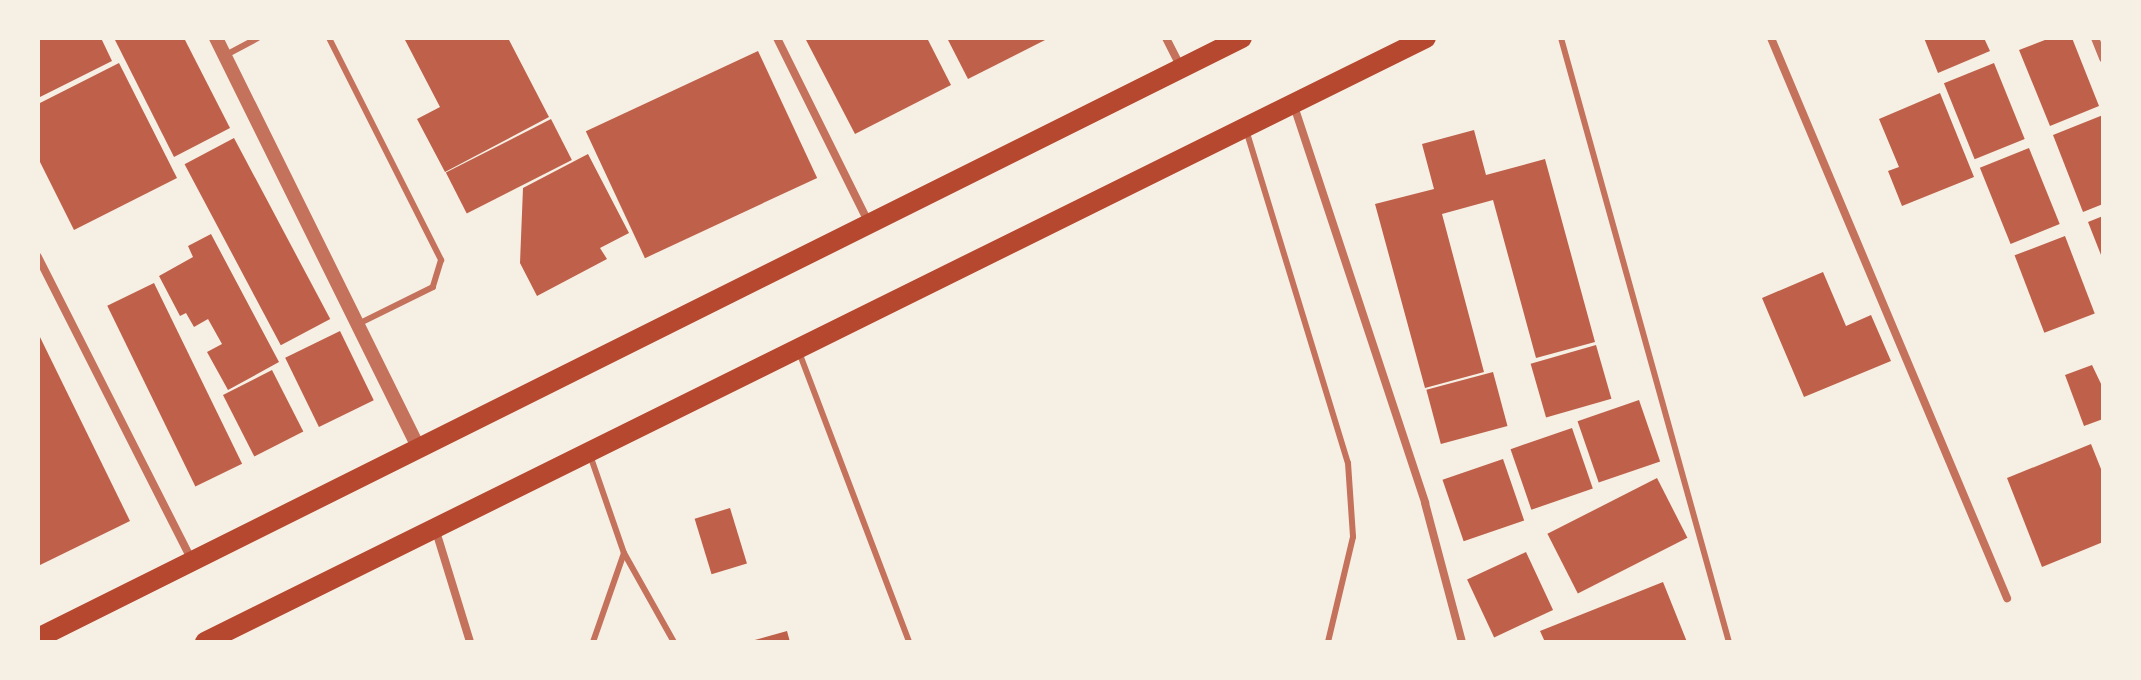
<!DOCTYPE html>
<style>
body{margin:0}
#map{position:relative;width:2141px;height:680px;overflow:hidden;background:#f6efe4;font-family:"Playfair Display",serif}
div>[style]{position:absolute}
.building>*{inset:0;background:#bf614a;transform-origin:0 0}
.service>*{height:6px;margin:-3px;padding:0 3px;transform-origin:3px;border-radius:3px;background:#c5725c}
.minor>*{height:8px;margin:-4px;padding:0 4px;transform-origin:4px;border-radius:4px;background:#c5725c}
.tertiary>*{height:14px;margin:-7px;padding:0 7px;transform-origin:7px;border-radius:7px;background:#c5725c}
.primary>*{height:20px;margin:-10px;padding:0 10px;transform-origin:10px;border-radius:10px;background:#b5482f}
span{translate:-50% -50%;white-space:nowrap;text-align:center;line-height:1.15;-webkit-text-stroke:7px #f6efe4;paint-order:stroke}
.frame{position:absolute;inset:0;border:40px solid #f6efe4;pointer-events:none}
</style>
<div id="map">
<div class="building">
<i style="clip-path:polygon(38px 38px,101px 38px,112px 61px,38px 98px)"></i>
<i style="clip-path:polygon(114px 38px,184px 38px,230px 128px,174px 157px)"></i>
<i style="clip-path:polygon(404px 38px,508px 38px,549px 117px,445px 172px,417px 119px,440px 107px)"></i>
<i style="clip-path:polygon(805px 38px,927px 38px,951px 85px,855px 134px)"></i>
<i style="clip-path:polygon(947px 38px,1049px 38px,968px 79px)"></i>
<i style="clip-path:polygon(1924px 38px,1984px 38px,1990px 51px,1938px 73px)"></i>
<i style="clip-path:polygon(2050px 38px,2072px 38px,2099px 106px,2050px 126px,2019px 50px)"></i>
<i style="left:758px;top:51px;width:140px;height:190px;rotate:65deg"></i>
<i style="clip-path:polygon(119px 63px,177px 178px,74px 230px,38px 158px,38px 104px)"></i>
<i style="left:1994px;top:63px;width:82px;height:54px;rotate:68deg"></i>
<i style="clip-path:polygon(1940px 93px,1974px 177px,1902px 206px,1888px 171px,1899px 167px,1879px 119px)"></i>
<i style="clip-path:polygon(2103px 115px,2103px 204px,2083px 212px,2053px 135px)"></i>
<i style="left:551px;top:119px;width:46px;height:118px;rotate:63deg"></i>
<i style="clip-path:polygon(1474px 130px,1486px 175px,1545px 159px,1595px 342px,1536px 358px,1493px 200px,1442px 214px,1484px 372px,1425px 388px,1375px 204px,1434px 189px,1422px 144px)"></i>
<i style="left:234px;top:138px;width:205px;height:56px;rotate:62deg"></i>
<i style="left:2029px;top:148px;width:82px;height:53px;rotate:68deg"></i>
<i style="clip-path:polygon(588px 154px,629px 233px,600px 248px,607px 259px,537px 296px,520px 263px,523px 188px)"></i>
<i style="clip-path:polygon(2103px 216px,2103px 260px,2088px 222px)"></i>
<i style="clip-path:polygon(211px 234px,279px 362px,228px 390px,207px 352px,222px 344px,208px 319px,194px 327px,186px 313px,180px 316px,159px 276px,193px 257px,188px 246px)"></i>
<i style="left:2065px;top:236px;width:83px;height:54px;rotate:69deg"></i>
<i style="clip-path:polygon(1823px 272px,1846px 326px,1871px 315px,1891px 361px,1804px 397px,1762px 298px)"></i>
<i style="left:154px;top:283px;width:201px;height:52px;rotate:64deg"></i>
<i style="left:340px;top:331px;width:77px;height:61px;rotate:64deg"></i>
<i style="clip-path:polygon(38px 333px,130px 521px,38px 566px)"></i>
<i style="left:1596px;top:345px;width:56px;height:68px;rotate:74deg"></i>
<i style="clip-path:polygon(2092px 365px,2103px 388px,2103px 419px,2084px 426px,2065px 375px)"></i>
<i style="left:272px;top:370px;width:69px;height:55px;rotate:63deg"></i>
<i style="left:1493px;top:372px;width:56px;height:69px;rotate:75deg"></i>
<i style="left:1639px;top:400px;width:65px;height:65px;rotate:71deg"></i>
<i style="left:1572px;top:428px;width:64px;height:65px;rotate:71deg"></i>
<i style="clip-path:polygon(2091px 444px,2103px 474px,2103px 542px,2042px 567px,2007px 478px)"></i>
<i style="left:1503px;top:459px;width:65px;height:64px;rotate:71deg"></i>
<i style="left:1657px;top:478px;width:67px;height:123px;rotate:63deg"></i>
<i style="left:730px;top:508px;width:58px;height:37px;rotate:73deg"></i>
<i style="left:1526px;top:552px;width:64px;height:65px;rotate:65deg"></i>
<i style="clip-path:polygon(1663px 582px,1687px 642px,1545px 642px,1540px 631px)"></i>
<i style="clip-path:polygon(787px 631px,790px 642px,752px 642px,751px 641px)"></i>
</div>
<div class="service">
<i style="left:329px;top:38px;width:249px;rotate:63.2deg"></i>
<i style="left:441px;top:260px;width:28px;rotate:107deg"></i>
<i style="left:433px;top:287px;width:81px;rotate:153.7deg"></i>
<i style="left:1561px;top:38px;width:627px;rotate:74.46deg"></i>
<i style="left:224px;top:56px;width:38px;rotate:-28deg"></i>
<i style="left:1247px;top:133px;width:345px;rotate:73deg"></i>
<i style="left:1348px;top:463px;width:74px;rotate:86.1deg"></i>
<i style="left:1353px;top:537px;width:108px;rotate:103.4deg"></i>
<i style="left:799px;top:352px;width:310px;rotate:69.2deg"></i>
<i style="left:590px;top:455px;width:104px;rotate:70.9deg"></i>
<i style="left:624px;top:553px;width:102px;rotate:60.7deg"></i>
<i style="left:593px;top:642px;width:94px;rotate:-70.8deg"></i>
</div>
<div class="minor">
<i style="left:777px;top:38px;width:207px;rotate:63.6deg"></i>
<i style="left:1166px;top:38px;width:31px;rotate:63deg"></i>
<i style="left:1771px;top:38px;width:608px;rotate:67.15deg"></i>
<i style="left:2095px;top:38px;width:22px;rotate:68deg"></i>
<i style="left:1294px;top:106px;width:418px;rotate:71.7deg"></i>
<i style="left:1425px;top:503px;width:144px;rotate:75.1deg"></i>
<i style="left:38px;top:257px;width:340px;rotate:63.1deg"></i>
<i style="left:435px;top:528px;width:119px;rotate:72.9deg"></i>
</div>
<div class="tertiary">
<i style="left:216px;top:38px;width:458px;rotate:63.7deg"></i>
</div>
<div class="primary">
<i style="left:38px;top:638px;width:1345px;rotate:-26.49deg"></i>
<i style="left:205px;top:642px;width:1362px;rotate:-26.32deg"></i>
</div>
<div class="frame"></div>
</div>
